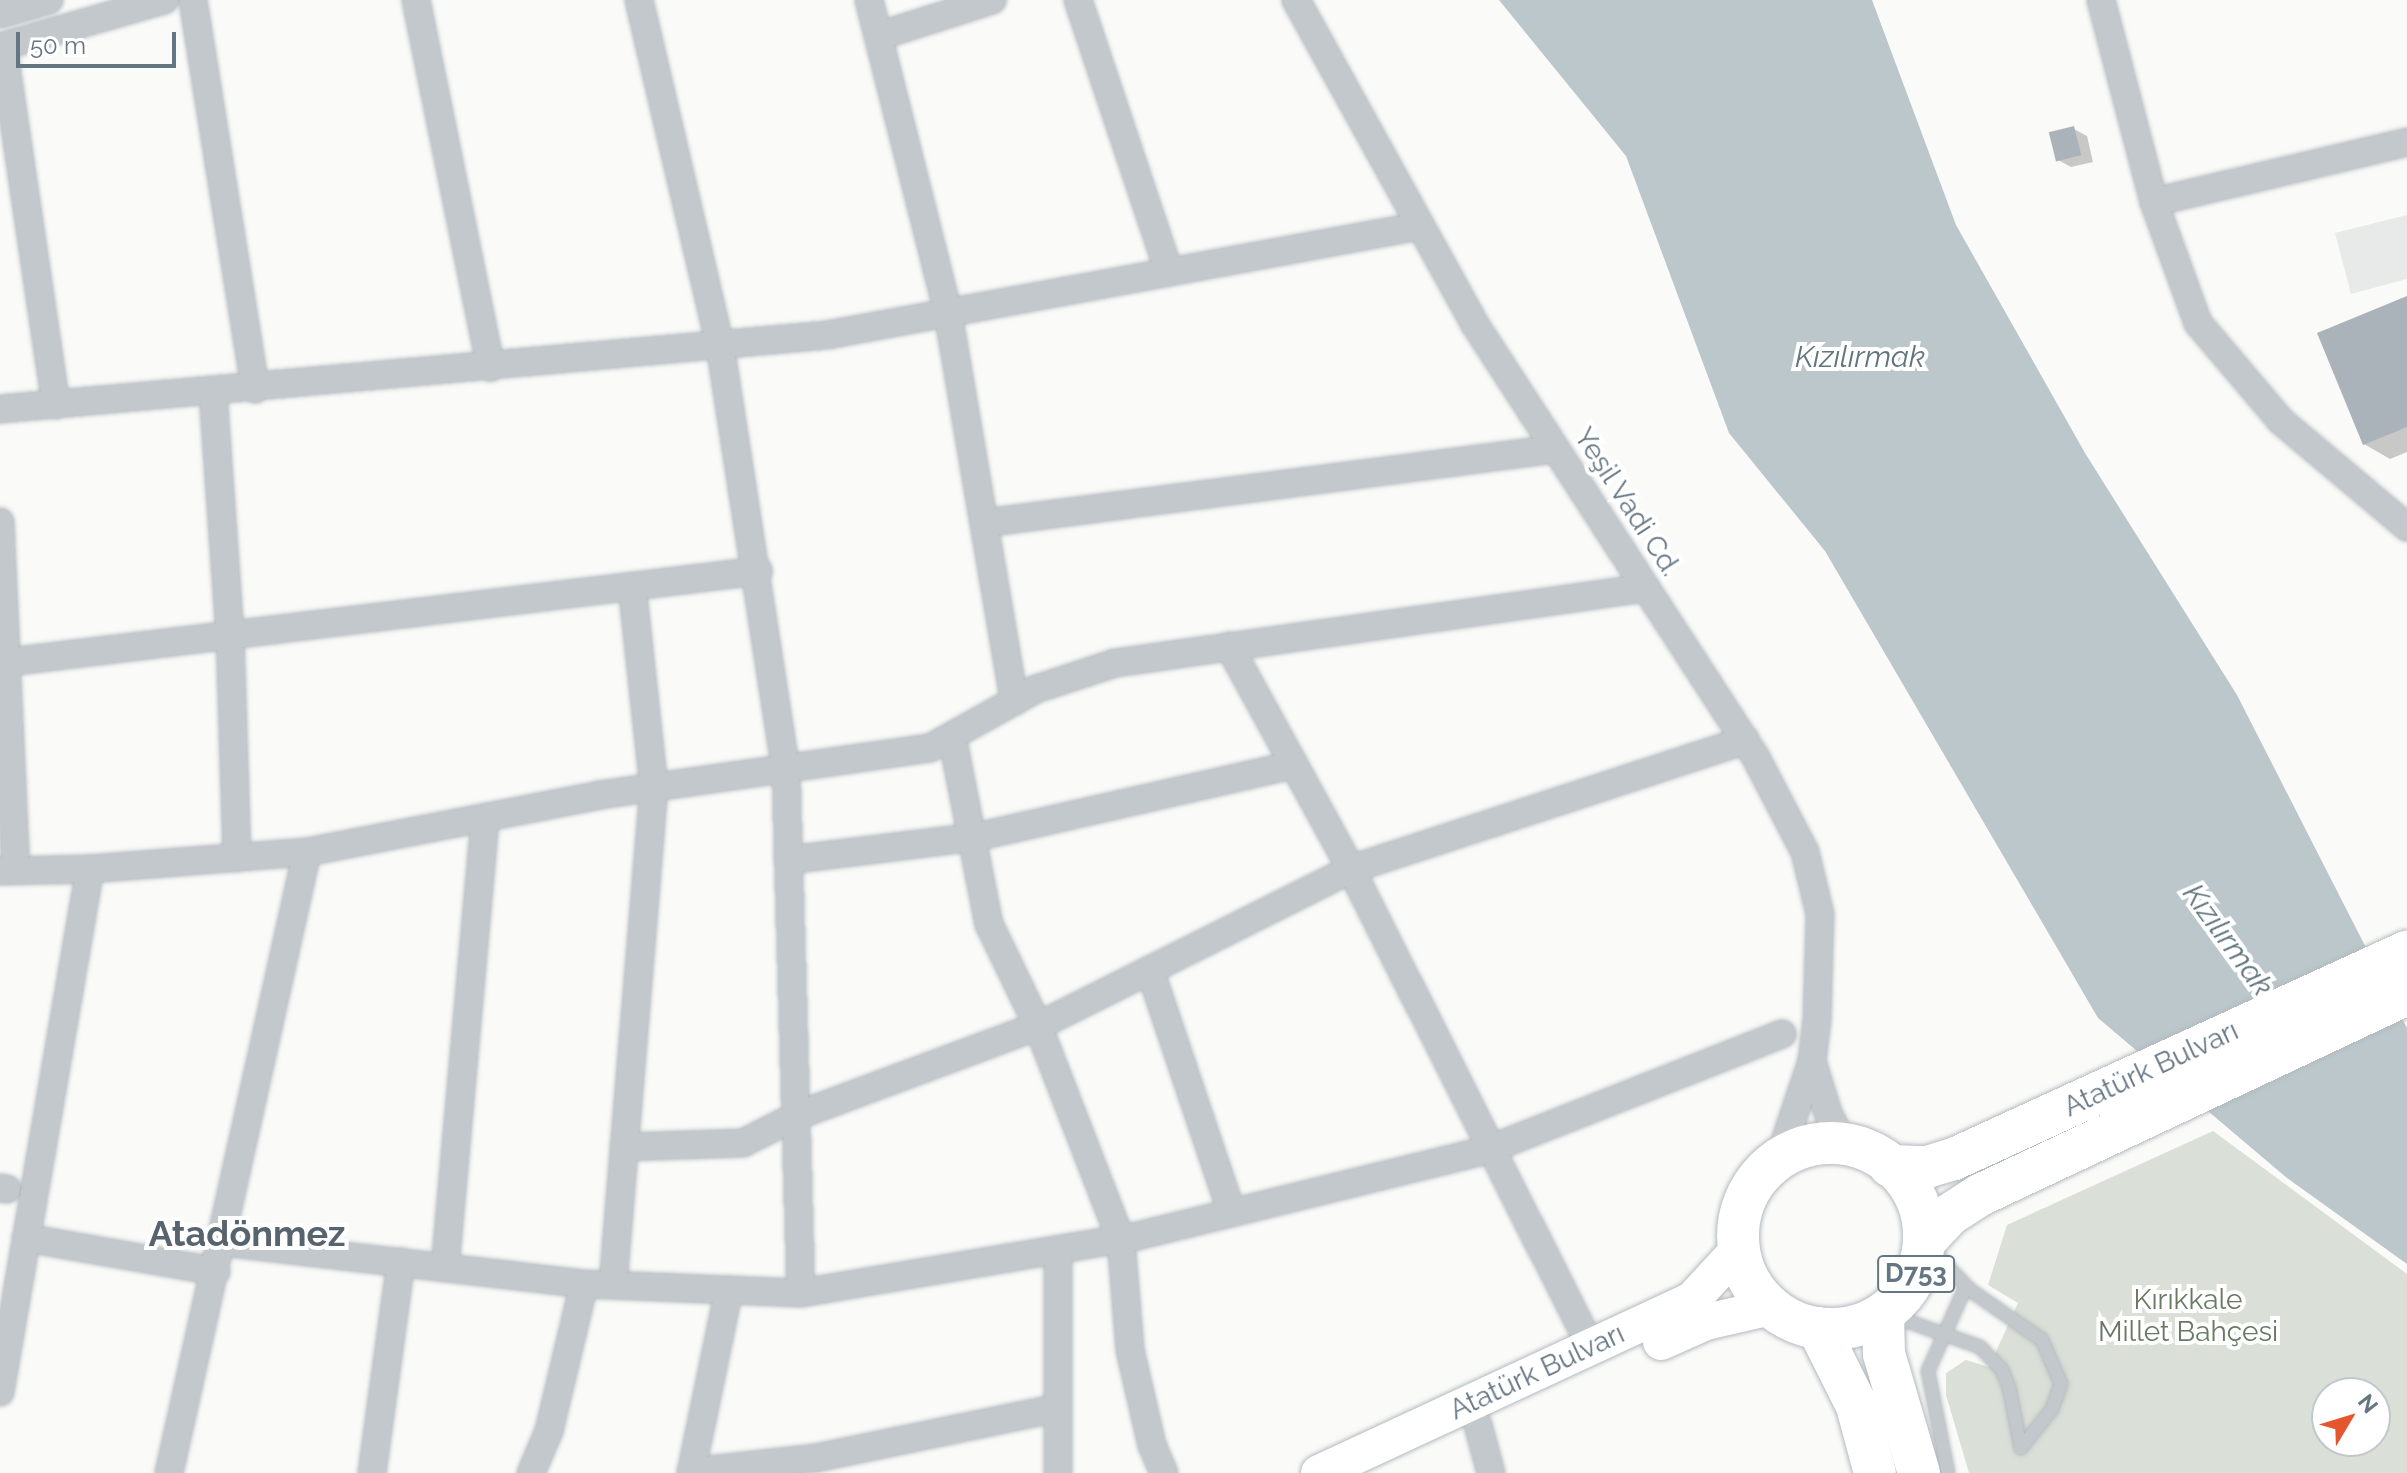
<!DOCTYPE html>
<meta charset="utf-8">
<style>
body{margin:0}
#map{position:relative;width:2407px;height:1473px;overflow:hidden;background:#fafaf8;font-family:Raleway,sans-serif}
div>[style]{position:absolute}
.built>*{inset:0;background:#e8e9e9}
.green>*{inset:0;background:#dadfd7}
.water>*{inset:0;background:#bbc7cb}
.shadow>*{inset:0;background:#0003}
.building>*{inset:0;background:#aab3b9;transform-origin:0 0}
.roads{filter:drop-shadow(0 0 2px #b3babf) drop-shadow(0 0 2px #b3babf)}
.service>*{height:12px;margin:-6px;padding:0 6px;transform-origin:6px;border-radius:6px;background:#c3c8cc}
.minor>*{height:26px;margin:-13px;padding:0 13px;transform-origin:13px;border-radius:13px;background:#c3c8cc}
.secondary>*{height:36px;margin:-18px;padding:0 18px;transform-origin:18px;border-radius:18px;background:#fff}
.trunk>*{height:42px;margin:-21px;padding:0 21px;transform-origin:21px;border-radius:21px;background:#fff}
.trunk>.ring{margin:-21px;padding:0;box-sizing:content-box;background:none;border:42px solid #fff;border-radius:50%}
span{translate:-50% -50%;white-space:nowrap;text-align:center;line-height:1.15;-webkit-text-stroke:8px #fff;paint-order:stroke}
.shield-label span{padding:2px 6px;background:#fff;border:2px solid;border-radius:6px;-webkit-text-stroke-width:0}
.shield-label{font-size:26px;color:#657683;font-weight:700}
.street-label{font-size:28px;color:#657683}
.park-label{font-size:28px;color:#687a64}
.water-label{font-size:30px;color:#60757c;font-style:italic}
.district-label{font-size:36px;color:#57646e;font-weight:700}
.north{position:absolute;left:2311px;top:1377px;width:80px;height:80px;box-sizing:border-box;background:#fff;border:2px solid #c1c8cd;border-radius:50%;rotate:52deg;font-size:22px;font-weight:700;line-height:32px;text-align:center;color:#657683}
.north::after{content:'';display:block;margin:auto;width:28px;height:36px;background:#e4572e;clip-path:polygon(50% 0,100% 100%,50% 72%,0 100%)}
.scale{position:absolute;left:16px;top:32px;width:160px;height:36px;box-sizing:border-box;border:4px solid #657683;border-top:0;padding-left:10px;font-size:24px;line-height:28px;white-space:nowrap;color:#657683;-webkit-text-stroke:6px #fff;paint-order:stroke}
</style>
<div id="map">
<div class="built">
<i style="clip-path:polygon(2407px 215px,2407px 279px,2351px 294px,2335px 233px)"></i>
</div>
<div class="green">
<i style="clip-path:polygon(evenodd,2213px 1131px,2407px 1274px,2407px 1473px,1969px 1473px,1946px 1395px,1946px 1373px,1966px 1360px,1989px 1367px,2018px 1303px,1988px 1285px,2007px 1225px,2213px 1131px,2327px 1393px,2375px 1393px,2375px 1441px,2327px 1441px,2327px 1393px)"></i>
</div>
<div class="water">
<i style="clip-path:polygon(1499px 0,1872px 0,1956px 225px,2085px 453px,2237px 695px,2407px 1028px,2407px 1264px,2287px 1178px,2098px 1018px,1825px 551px,1729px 433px,1626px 156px)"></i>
</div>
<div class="shadow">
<i style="clip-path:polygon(2074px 129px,2087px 136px,2093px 162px,2071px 167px,2058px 160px)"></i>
<i style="clip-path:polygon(2407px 298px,2407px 452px,2390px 459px,2364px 444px)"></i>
</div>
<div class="building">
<i style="left:2074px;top:126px;width:30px;height:26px;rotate:76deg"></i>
<i style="clip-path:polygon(2407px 296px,2407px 427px,2363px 445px,2317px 333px)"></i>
</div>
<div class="roads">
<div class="service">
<i style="left:1890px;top:1315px;width:96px;rotate:19.6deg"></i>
<i style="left:1980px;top:1347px;width:32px;rotate:46deg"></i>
<i style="left:2002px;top:1370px;width:18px;rotate:68deg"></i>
<i style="left:2009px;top:1387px;width:62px;rotate:78.9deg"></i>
<i style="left:2021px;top:1448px;width:50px;rotate:-51.5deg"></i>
<i style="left:2052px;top:1409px;width:27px;rotate:-70deg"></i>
<i style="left:2061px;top:1384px;width:48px;rotate:-113.4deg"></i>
<i style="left:2042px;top:1340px;width:88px;rotate:-145.2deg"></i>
<i style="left:1970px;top:1290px;width:59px;rotate:-133.6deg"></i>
<i style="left:1948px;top:1473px;width:104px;rotate:-101.1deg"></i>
<i style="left:1928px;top:1371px;width:93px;rotate:-65.9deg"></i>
</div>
<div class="minor">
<i style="left:193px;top:0;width:394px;rotate:80.9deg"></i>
<i style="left:416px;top:0;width:375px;rotate:78.5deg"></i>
<i style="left:639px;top:0;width:354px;rotate:76.8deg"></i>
<i style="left:720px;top:345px;width:429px;rotate:81.2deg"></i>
<i style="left:786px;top:769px;width:524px;rotate:88.36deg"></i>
<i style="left:869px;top:0;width:323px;rotate:75.8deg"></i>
<i style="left:948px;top:313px;width:394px;rotate:80.3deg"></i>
<i style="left:1078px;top:0;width:287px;rotate:71.5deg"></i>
<i style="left:1296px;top:0;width:369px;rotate:61.1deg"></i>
<i style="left:1474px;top:323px;width:516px;rotate:57.02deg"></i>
<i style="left:1755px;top:756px;width:108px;rotate:62.5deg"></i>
<i style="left:1805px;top:852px;width:64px;rotate:76.4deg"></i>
<i style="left:1820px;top:914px;width:106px;rotate:91.6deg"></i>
<i style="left:1817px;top:1020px;width:41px;rotate:97deg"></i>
<i style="left:1812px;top:1061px;width:103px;rotate:108.6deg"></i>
<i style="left:2101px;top:0;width:209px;rotate:75.3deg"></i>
<i style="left:2154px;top:202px;width:260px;rotate:-13.3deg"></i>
<i style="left:0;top:14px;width:51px;rotate:-15.9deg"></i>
<i style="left:879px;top:36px;width:119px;rotate:-17.7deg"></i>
<i style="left:3px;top:46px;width:363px;rotate:81.6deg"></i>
<i style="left:0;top:47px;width:171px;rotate:-16deg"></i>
<i style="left:2154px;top:202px;width:129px;rotate:70deg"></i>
<i style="left:2198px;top:323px;width:128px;rotate:49.7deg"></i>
<i style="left:2281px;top:421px;width:165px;rotate:40.1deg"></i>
<i style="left:213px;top:392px;width:244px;rotate:86deg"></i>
<i style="left:230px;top:635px;width:223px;rotate:88.2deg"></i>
<i style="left:0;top:409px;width:830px;rotate:-5.11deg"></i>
<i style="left:827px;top:335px;width:603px;rotate:-10.42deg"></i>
<i style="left:0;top:522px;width:348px;rotate:87.4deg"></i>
<i style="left:984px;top:523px;width:576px;rotate:-7.38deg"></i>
<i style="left:1229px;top:646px;width:254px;rotate:61.3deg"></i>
<i style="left:1351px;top:869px;width:535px;rotate:63.34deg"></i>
<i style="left:0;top:663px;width:764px;rotate:-6.92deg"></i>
<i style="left:952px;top:736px;width:192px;rotate:78.9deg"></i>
<i style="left:989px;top:924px;width:113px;rotate:64.3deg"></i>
<i style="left:1038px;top:1026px;width:230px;rotate:68.8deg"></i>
<i style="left:1121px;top:1240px;width:110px;rotate:85.3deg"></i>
<i style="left:1130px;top:1350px;width:98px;rotate:77deg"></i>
<i style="left:1152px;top:1445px;width:30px;rotate:67deg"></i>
<i style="left:788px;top:860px;width:189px;rotate:-7deg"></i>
<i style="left:976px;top:837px;width:326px;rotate:-12.8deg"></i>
<i style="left:0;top:871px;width:90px;rotate:-1.3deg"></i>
<i style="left:90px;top:869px;width:218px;rotate:-4.5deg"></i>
<i style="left:307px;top:852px;width:298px;rotate:-11deg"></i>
<i style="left:599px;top:795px;width:334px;rotate:-8.1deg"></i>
<i style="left:930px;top:748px;width:121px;rotate:-29.1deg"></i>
<i style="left:1036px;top:689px;width:83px;rotate:-18.2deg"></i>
<i style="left:1115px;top:663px;width:535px;rotate:-8.05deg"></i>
<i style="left:1150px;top:970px;width:256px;rotate:71.4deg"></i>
<i style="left:1812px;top:1061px;width:54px;rotate:72.9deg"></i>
<i style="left:1828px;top:1113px;width:35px;rotate:63deg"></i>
<i style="left:624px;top:1147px;width:119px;rotate:-1.9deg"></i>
<i style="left:743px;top:1143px;width:59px;rotate:-27deg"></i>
<i style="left:796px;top:1116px;width:258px;rotate:-20.4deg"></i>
<i style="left:1038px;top:1026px;width:350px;rotate:-26.6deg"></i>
<i style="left:1351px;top:869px;width:415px;rotate:-18.1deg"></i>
<i style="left:0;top:1188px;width:7px;rotate:8deg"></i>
<i style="left:26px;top:1238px;width:193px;rotate:9.9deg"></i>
<i style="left:222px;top:1242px;width:364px;rotate:6.6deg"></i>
<i style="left:584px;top:1284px;width:217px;rotate:2.4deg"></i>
<i style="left:801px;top:1293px;width:341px;rotate:-9.6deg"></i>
<i style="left:1137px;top:1236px;width:364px;rotate:-13.8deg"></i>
<i style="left:1490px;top:1149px;width:314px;rotate:-21.5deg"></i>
<i style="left:445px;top:1268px;width:452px;rotate:-84.9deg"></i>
<i style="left:613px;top:1285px;width:499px;rotate:-85.3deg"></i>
<i style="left:654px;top:788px;width:203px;rotate:-96.2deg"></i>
<i style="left:0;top:1392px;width:531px;rotate:-80.24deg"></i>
<i style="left:1478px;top:1425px;width:50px;rotate:74.8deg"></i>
<i style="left:691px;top:1472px;width:126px;rotate:-6.4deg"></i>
<i style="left:816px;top:1458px;width:247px;rotate:-11.7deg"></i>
<i style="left:169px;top:1473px;width:636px;rotate:-77.47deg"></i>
<i style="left:372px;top:1473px;width:213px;rotate:-82.2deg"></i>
<i style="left:531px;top:1473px;width:46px;rotate:-66.8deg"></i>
<i style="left:549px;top:1431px;width:151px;rotate:-76.6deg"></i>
<i style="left:691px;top:1473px;width:187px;rotate:-78.3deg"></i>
<i style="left:1058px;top:1473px;width:221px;rotate:-90deg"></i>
</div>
<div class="secondary">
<i style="left:1661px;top:1342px;width:49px;rotate:-24deg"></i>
<i style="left:1706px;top:1322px;width:67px;rotate:-13deg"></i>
<i style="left:1319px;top:1473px;width:411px;rotate:-24.9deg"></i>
<i style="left:1692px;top:1300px;width:69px;rotate:-47.3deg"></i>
</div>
<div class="trunk">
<i class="ring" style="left:1738px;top:1143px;width:144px;height:144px"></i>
<i style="left:1890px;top:1166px;width:37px;rotate:2deg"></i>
<i style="left:1927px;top:1167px;width:28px;rotate:-17deg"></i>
<i style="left:1954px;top:1159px;width:498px;rotate:-24.6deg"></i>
<i style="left:1924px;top:1242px;width:37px;rotate:-47deg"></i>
<i style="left:1949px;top:1215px;width:37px;rotate:-33deg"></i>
<i style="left:1980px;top:1195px;width:472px;rotate:-25.2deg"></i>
<i style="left:1883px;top:1314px;width:40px;rotate:88.6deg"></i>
<i style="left:1884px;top:1354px;width:124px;rotate:73.6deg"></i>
<i style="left:1818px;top:1328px;width:87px;rotate:63.4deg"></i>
<i style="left:1857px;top:1406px;width:69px;rotate:75deg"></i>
</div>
</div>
<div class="shield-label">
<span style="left:1916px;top:1274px">D753</span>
</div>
<div class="street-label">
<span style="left:1627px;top:502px;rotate:57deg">Yeşil Vadi Cd.</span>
<span style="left:2151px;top:1069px;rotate:-25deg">Atatürk Bulvarı</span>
<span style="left:1537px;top:1372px;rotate:-25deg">Atatürk Bulvarı</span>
</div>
<div class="park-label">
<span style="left:2188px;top:1316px">Kırıkkale<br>Millet Bahçesi</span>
</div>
<div class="water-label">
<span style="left:1860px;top:357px">Kızılırmak</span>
<span style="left:2228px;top:940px;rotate:54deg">Kızılırmak</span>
</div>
<div class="district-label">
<span style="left:247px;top:1234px">Atadönmez</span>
</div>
<div class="north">N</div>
<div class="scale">50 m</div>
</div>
